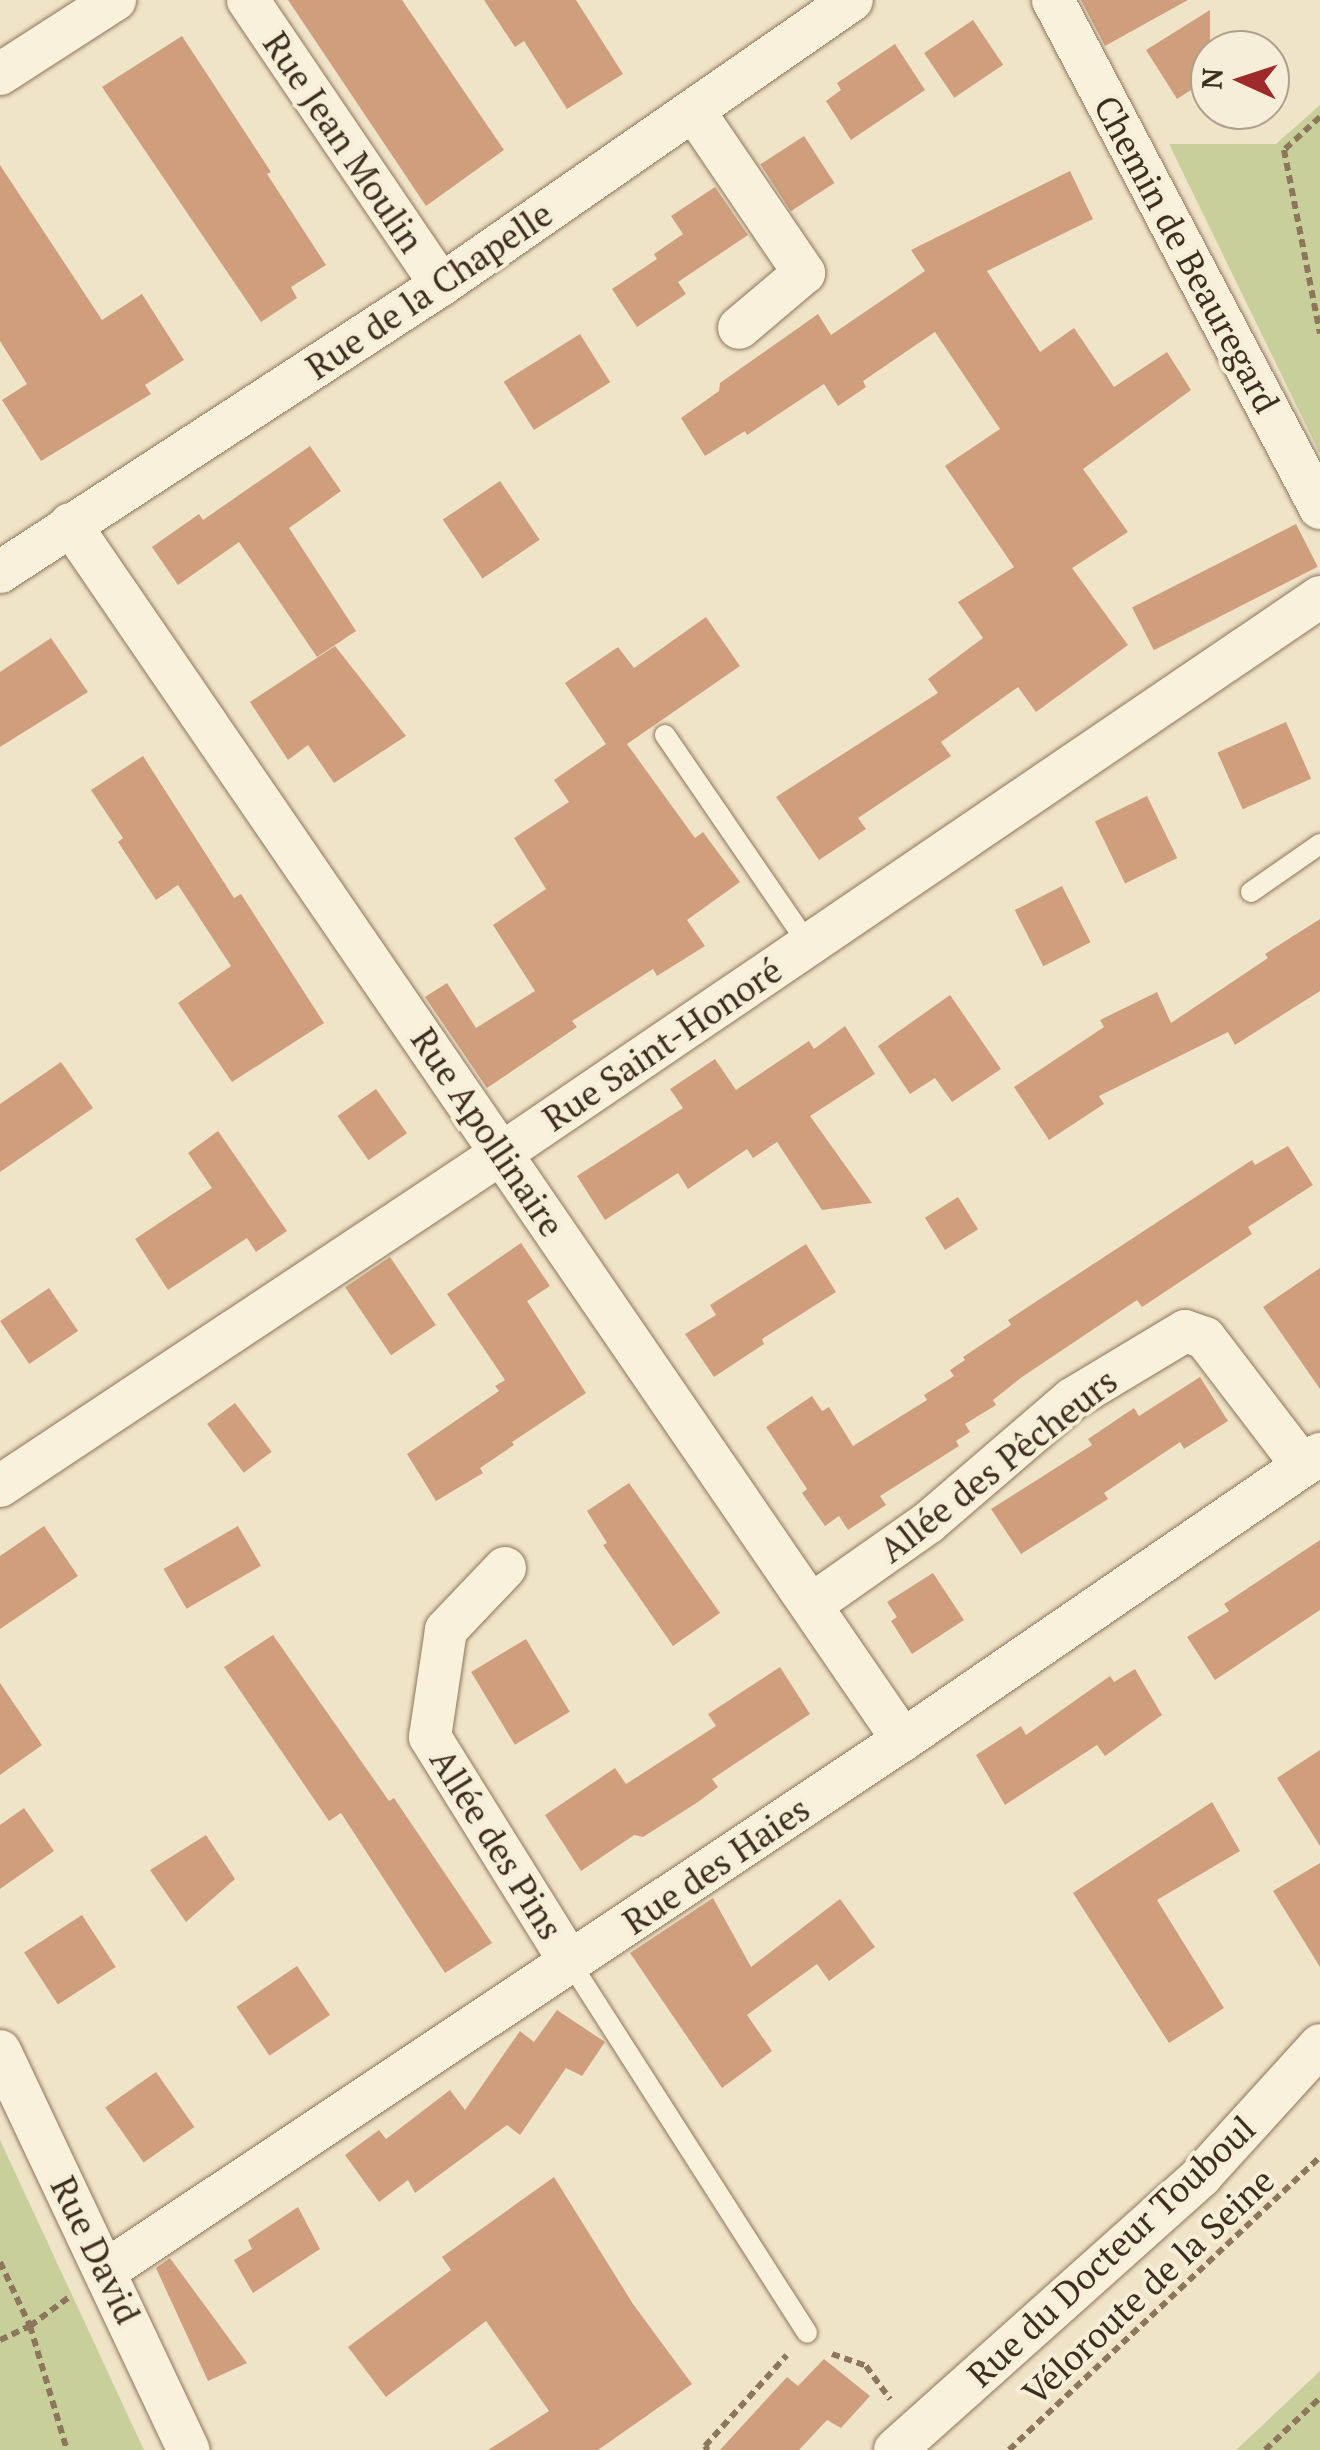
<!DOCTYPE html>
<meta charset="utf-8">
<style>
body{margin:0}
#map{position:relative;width:1320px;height:2450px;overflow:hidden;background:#f0e4c8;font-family:"PT Serif",serif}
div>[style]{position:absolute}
.green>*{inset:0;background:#c9cf9b}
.building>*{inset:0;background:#cf9f7d;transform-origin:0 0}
.path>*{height:6px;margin-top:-3px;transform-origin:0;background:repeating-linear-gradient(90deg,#8d765c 0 8px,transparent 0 13px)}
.roads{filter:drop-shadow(0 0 2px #8d765c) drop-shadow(0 0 2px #8d765c)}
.lane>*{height:20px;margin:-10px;padding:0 10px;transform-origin:10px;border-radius:10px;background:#faf1dc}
.street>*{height:42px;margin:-21px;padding:0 21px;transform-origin:21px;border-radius:21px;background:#faf1dc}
span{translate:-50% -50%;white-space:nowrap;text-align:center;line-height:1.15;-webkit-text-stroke:8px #f7eed8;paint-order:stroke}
.street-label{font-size:35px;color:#3d2e20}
.north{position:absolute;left:1190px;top:30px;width:100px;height:100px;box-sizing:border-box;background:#f7eed8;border:2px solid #ada18e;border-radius:50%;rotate:273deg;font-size:28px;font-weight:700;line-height:40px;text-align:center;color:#3d2e20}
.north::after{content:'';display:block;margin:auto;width:35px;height:45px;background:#9e2a2b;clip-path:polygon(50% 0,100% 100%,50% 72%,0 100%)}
</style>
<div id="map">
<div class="green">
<i style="clip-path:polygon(1320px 105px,1320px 454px,1169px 144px,1276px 144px)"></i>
<i style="clip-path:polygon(0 2140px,144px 2450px,0 2450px)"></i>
<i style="clip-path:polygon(1320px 2371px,1320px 2450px,1236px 2450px)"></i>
</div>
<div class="building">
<i style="clip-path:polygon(288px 0,402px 0,504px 150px,426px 206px)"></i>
<i style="clip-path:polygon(484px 0,576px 0,623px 74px,567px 109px,524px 41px,515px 47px)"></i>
<i style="clip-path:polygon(1081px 0,1188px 0,1105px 46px)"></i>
<i style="clip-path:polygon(1210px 10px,1210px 78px,1177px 99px,1146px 50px)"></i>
<i style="left:973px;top:20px;width:54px;height:59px;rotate:56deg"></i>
<i style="clip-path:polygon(182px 36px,271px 172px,267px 174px,326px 265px,291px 287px,297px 298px,261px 322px,102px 87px)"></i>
<i style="clip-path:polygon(895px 44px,925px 90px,851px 140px,826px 101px,841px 90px,837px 83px)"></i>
<i style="left:804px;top:136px;width:56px;height:52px;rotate:57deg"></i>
<i style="clip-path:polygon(0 165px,102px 320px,142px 294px,184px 360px,145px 385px,151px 394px,41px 461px,2px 400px,27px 384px,0 341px)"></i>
<i style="clip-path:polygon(1070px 171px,1093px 219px,987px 271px,1040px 352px,1074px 328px,1114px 387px,1167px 352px,1191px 390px,1083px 469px,1128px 532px,1072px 568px,1128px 645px,1036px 712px,1018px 687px,941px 742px,951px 756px,858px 818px,866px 829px,819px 860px,776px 797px,938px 693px,928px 679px,983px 638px,958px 602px,1014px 567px,945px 466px,1000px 429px,935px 332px,863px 381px,866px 387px,838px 406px,824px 384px,747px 435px,745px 431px,705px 456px,681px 418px,719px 391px,720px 383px,818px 314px,831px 335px,925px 271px,911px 250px)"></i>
<i style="clip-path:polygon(715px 187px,748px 235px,678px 282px,686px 294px,637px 327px,612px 289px,657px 259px,654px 254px,683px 234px,671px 216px)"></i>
<i style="left:580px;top:334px;width:57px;height:90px;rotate:58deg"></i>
<i style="clip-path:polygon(310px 446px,341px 491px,289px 528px,356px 631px,317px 657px,239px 542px,178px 585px,152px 547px,199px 514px,203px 520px)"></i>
<i style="left:500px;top:481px;width:71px;height:69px;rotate:56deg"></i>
<i style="left:1296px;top:524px;width:48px;height:184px;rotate:63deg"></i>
<i style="clip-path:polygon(706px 617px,740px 666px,627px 744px,695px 838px,703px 832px,740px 882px,687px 920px,705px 946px,657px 976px,653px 969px,572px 1021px,577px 1027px,487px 1088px,425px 997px,447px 983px,476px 1028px,535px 991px,493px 925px,546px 889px,514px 838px,569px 802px,554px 780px,606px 744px,565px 683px,618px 647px,634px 668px)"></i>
<i style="clip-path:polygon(51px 638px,88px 692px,0 747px,0 672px)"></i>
<i style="clip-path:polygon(335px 646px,406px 736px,334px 783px,308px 745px,288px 760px,250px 702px)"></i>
<i style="left:1286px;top:722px;width:62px;height:75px;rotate:66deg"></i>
<i style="clip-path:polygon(143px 756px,234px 898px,241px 894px,324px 1023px,232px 1082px,178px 1003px,231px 966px,178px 885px,156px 900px,118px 842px,123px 838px,91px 790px)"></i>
<i style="left:1147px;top:796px;width:69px;height:58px;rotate:64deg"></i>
<i style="left:1062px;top:886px;width:63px;height:53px;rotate:63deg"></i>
<i style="clip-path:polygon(1320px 919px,1320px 991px,1235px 1045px,1228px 1032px,1099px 1096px,1104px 1104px,1049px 1140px,1014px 1087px,1104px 1027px,1100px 1020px,1157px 992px,1171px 1023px,1268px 958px,1265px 954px)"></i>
<i style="clip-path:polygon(950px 995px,1001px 1069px,952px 1102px,935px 1078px,910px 1094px,878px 1046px)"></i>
<i style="clip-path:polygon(845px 1026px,875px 1074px,810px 1116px,872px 1203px,822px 1210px,777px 1142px,753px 1158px,747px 1149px,688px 1189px,678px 1173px,605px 1220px,577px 1176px,683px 1108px,670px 1089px,715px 1059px,736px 1090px,809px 1041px,814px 1049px)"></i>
<i style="clip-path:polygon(61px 1062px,93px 1108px,0 1172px,0 1104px)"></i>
<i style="left:376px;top:1089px;width:54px;height:47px;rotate:55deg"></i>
<i style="clip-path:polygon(218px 1131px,287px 1231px,256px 1252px,247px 1238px,168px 1290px,135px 1239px,212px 1188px,188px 1153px)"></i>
<i style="clip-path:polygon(1288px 1146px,1313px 1185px,1248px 1227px,1252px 1234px,1142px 1307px,1137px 1300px,1022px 1377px,993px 1400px,996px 1405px,965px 1424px,970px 1432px,956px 1441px,959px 1446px,880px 1496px,886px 1505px,848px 1530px,839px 1516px,825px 1526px,802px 1493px,807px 1489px,766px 1427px,812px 1396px,822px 1411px,829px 1407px,853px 1446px,927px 1400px,924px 1395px,954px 1376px,950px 1370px,965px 1360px,963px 1357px,1011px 1325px,1008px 1320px,1252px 1160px,1255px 1165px)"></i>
<i style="left:958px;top:1197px;width:38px;height:39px;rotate:58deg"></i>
<i style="clip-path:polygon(521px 1243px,550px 1286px,527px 1301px,586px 1393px,512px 1442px,514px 1445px,480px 1468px,483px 1473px,436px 1501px,407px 1454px,499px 1391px,495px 1386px,505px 1380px,447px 1294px)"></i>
<i style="clip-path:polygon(806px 1244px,836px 1292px,762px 1339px,764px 1344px,714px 1377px,685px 1334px,716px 1315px,710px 1305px)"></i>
<i style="left:390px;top:1257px;width:82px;height:54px;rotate:56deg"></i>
<i style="clip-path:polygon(1320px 1268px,1320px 1389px,1263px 1307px)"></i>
<i style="left:49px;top:1288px;width:52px;height:59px;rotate:56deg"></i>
<i style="clip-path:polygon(1200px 1377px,1228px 1421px,1184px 1449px,1180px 1442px,1104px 1493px,1108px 1499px,1021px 1554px,991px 1509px,1092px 1445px,1088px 1439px,1134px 1408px,1139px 1416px)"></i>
<i style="left:235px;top:1403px;width:61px;height:35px;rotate:53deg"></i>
<i style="clip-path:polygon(629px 1483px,720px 1613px,673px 1646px,603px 1545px,607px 1543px,587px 1511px)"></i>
<i style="clip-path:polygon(44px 1526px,78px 1576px,0 1629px,0 1556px)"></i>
<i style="left:238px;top:1526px;width:46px;height:86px;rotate:60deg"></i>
<i style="clip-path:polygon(1320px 1540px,1320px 1610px,1215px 1680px,1187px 1637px,1229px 1611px,1224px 1604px)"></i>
<i style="clip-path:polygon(933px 1573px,964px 1620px,912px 1654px,891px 1621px,897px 1617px,887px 1602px)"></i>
<i style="clip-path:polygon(273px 1635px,389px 1801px,394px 1798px,492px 1943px,445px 1973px,341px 1813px,329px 1821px,224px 1667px)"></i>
<i style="left:526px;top:1639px;width:85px;height:64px;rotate:59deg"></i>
<i style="clip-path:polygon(780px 1667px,810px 1714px,712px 1779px,718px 1787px,698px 1802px,643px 1837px,634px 1835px,581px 1871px,545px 1815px,615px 1768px,626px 1784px,716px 1726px,708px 1714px)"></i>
<i style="clip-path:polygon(1135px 1669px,1162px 1715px,1105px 1756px,1097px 1745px,1005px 1805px,976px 1755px,1021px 1726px,1026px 1735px,1110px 1676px,1114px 1682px)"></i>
<i style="clip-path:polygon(0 1683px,42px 1745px,0 1775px)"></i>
<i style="clip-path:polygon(1320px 1750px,1320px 1846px,1277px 1778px)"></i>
<i style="clip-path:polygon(1212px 1802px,1240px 1851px,1157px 1900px,1224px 2008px,1169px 2043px,1073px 1893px)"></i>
<i style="clip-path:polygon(24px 1808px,54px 1851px,0 1889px,0 1825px)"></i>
<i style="clip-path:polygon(206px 1835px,235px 1879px,186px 1922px,150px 1870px)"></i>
<i style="clip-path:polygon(1320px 1863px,1320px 1967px,1273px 1891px)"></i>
<i style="clip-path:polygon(713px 1898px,751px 1967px,840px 1899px,875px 1947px,829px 1981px,817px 1964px,747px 2015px,772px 2051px,722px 2088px,630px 1953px)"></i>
<i style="left:82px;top:1915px;width:62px;height:69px;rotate:57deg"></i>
<i style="left:297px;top:1966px;width:59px;height:73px;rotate:56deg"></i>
<i style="clip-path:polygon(557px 2010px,605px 2042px,582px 2076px,566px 2068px,520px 2135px,507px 2125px,415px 2193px,408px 2180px,379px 2202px,345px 2155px,379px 2130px,386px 2139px,450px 2090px,465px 2110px,520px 2031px,534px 2042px)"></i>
<i style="left:156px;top:2072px;width:67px;height:62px;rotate:55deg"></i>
<i style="clip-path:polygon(554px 2177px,633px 2304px,692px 2384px,598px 2450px,488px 2450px,549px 2411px,486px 2321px,386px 2397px,348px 2347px,451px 2270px,442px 2257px)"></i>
<i style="clip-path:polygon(298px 2207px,320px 2249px,253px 2293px,234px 2260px,252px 2249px,248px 2240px)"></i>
<i style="clip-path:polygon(170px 2258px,247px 2363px,208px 2381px,156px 2268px)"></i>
<i style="clip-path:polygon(824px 2359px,870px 2396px,841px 2428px,827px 2420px,799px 2450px,720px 2450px,787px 2377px,798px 2386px)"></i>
</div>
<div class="path">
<i style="left:1320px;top:117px;width:49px;rotate:137.5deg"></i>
<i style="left:1284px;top:150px;width:187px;rotate:78.9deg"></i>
<i style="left:0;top:2262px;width:71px;rotate:64.9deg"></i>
<i style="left:30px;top:2326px;width:129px;rotate:73.4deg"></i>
<i style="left:0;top:2340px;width:33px;rotate:-25deg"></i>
<i style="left:30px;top:2326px;width:49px;rotate:-36.6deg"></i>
<i style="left:832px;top:2354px;width:36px;rotate:19deg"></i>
<i style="left:866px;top:2366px;width:41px;rotate:54deg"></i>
<i style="left:708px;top:2450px;width:5px;rotate:-127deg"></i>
<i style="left:705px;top:2446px;width:122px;rotate:-48deg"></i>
<i style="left:1009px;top:2450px;width:427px;rotate:-43.3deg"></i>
<i style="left:1265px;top:2450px;width:76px;rotate:-43.4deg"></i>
</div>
<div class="roads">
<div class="lane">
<i style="left:665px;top:735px;width:255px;rotate:55.6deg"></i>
<i style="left:1251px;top:892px;width:84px;rotate:-34.8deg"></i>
<i style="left:570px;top:1962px;width:440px;rotate:57.4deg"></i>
</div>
<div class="street">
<i style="left:248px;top:0;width:344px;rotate:55.9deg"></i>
<i style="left:1053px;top:0;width:574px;rotate:62.27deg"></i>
<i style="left:0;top:74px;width:137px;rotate:-32.8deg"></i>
<i style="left:694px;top:111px;width:196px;rotate:55.8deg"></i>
<i style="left:804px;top:273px;width:85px;rotate:139.8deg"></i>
<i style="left:70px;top:524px;width:1474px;rotate:55.59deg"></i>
<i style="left:0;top:572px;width:526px;rotate:-33.06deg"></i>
<i style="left:441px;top:285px;width:500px;rotate:-34.74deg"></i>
<i style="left:0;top:1486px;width:602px;rotate:-33.56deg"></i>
<i style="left:502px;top:1153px;width:989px;rotate:-34.2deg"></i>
<i style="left:505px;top:1568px;width:86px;rotate:133.6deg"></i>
<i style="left:446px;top:1630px;width:108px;rotate:98.5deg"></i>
<i style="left:430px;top:1737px;width:265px;rotate:58.1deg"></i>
<i style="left:811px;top:1605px;width:144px;rotate:-35.1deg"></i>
<i style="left:929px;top:1522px;width:189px;rotate:-40.7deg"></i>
<i style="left:1072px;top:1399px;width:132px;rotate:-31deg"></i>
<i style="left:1185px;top:1331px;width:21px;rotate:19deg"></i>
<i style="left:1205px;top:1338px;width:161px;rotate:52.6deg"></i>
<i style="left:0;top:2051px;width:441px;rotate:64.7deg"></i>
<i style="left:107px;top:2270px;width:956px;rotate:-33.66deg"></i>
<i style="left:903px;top:1740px;width:506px;rotate:-34.44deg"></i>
<i style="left:895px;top:2450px;width:411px;rotate:-41.8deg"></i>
<i style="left:1201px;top:2176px;width:177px;rotate:-47.7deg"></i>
</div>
</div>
<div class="street-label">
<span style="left:344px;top:142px;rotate:56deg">Rue Jean Moulin</span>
<span style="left:1187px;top:254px;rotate:62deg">Chemin de Beauregard</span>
<span style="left:429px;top:290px;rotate:-34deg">Rue de la Chapelle</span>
<span style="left:662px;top:1044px;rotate:-34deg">Rue Saint-Honoré</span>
<span style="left:488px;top:1132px;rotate:56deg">Rue Apollinaire</span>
<span style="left:998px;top:1465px;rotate:-38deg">Allée des Pêcheurs</span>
<span style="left:497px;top:1844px;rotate:58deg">Allée des Pins</span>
<span style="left:716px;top:1865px;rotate:-34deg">Rue des Haies</span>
<span style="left:96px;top:2250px;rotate:64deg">Rue David</span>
<span style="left:1111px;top:2251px;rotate:-43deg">Rue du Docteur Touboul</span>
<span style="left:1148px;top:2286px;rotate:-43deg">Véloroute de la Seine</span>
</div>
<div class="north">N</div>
</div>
